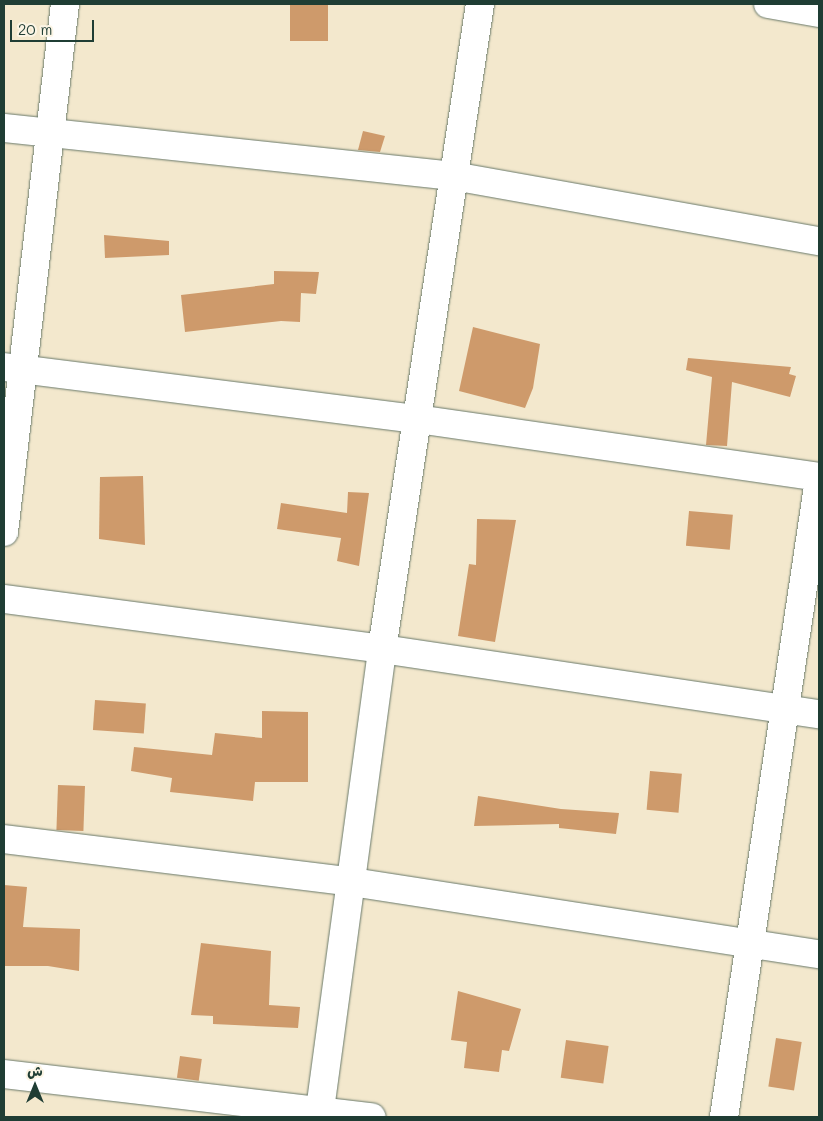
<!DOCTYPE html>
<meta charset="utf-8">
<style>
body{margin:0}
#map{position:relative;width:823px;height:1121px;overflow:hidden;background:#f3e8cd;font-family:Mali,"Playpen Sans Arabic",sans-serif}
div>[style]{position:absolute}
.building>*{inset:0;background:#ce9a6b;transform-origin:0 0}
.roads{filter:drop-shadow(0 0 1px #69796a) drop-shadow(0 0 1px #69796a)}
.minor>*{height:28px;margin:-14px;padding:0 14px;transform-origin:14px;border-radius:14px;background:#fff}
span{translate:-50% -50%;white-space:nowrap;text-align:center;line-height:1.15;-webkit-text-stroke:4.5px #fcf5e5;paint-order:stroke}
.frame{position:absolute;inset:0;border:5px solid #1f3d34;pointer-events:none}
.north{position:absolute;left:10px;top:1061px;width:50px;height:50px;-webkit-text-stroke:4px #fcf5e5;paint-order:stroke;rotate:0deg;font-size:14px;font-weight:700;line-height:20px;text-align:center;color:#1f3d34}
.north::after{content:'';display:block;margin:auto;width:18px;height:22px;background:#1f3d34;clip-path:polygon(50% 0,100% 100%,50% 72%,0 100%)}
.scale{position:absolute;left:10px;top:20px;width:84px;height:22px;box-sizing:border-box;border:2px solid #1f3d34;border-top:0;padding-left:6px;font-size:15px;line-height:18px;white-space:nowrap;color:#1f3d34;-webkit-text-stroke:4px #fcf5e5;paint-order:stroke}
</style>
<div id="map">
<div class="building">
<i style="left:290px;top:4px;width:38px;height:37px"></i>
<i style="clip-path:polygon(363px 131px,385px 136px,380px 152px,358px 150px)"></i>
<i style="clip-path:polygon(104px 235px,169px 241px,169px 255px,105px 258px)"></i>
<i style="clip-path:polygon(274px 271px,319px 272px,316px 294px,301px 293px,300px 322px,281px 321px,185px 332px,181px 295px,274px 284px)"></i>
<i style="clip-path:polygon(473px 327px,540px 344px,533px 388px,525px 408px,459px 391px)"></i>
<i style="clip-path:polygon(688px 358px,791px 367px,789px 374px,796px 376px,790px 397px,732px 382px,727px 446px,706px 445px,712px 377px,686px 370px)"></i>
<i style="clip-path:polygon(143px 476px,145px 545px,99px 539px,100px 477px)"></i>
<i style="clip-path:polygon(348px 492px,369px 493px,359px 566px,337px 561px,341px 538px,277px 529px,281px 503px,347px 513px)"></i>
<i style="left:689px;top:511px;width:44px;height:35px;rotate:5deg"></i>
<i style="clip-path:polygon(477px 519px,516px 520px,495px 642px,458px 636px,469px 564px,476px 565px)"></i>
<i style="left:95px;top:700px;width:51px;height:30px;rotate:4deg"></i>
<i style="clip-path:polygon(262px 711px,308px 712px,308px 782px,255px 782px,253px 801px,170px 792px,172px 778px,131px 771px,134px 747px,212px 755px,215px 733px,262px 738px)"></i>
<i style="left:650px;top:771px;width:32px;height:39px;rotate:5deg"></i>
<i style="left:58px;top:785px;width:27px;height:45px;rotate:2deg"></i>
<i style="clip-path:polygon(478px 796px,561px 809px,619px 813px,616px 834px,559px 828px,559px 824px,474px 826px)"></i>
<i style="clip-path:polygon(4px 885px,27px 887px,23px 927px,80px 929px,79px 971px,48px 966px,4px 966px)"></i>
<i style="clip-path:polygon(201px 943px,271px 951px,269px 1005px,300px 1007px,298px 1028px,213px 1024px,213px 1016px,191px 1015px)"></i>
<i style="clip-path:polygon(458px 991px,521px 1009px,509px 1051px,502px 1050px,499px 1072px,464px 1068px,467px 1042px,451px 1040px)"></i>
<i style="left:776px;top:1038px;width:26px;height:49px;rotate:9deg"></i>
<i style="left:566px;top:1040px;width:43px;height:38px;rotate:8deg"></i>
<i style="left:180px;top:1056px;width:22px;height:22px;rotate:8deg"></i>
</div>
<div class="roads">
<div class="minor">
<i style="left:768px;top:4px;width:52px;rotate:10deg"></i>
<i style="left:4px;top:128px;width:452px;rotate:6.1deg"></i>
<i style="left:453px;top:176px;width:372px;rotate:10.1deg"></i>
<i style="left:4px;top:367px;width:416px;rotate:7.2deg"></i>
<i style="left:417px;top:419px;width:406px;rotate:8.2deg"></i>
<i style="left:4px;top:532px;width:532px;rotate:-83.41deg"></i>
<i style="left:4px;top:599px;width:381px;rotate:7.5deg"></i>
<i style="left:382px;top:649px;width:442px;rotate:8.5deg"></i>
<i style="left:4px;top:839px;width:351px;rotate:7deg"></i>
<i style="left:352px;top:882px;width:473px;rotate:8.8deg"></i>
<i style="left:4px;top:1074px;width:370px;rotate:6.7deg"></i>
<i style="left:319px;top:1117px;width:472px;rotate:-82.3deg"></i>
<i style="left:382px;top:649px;width:652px;rotate:-81.36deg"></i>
<i style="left:724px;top:1117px;width:644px;rotate:-81.52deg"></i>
</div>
</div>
<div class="frame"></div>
<div class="north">ش</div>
<div class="scale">20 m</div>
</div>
